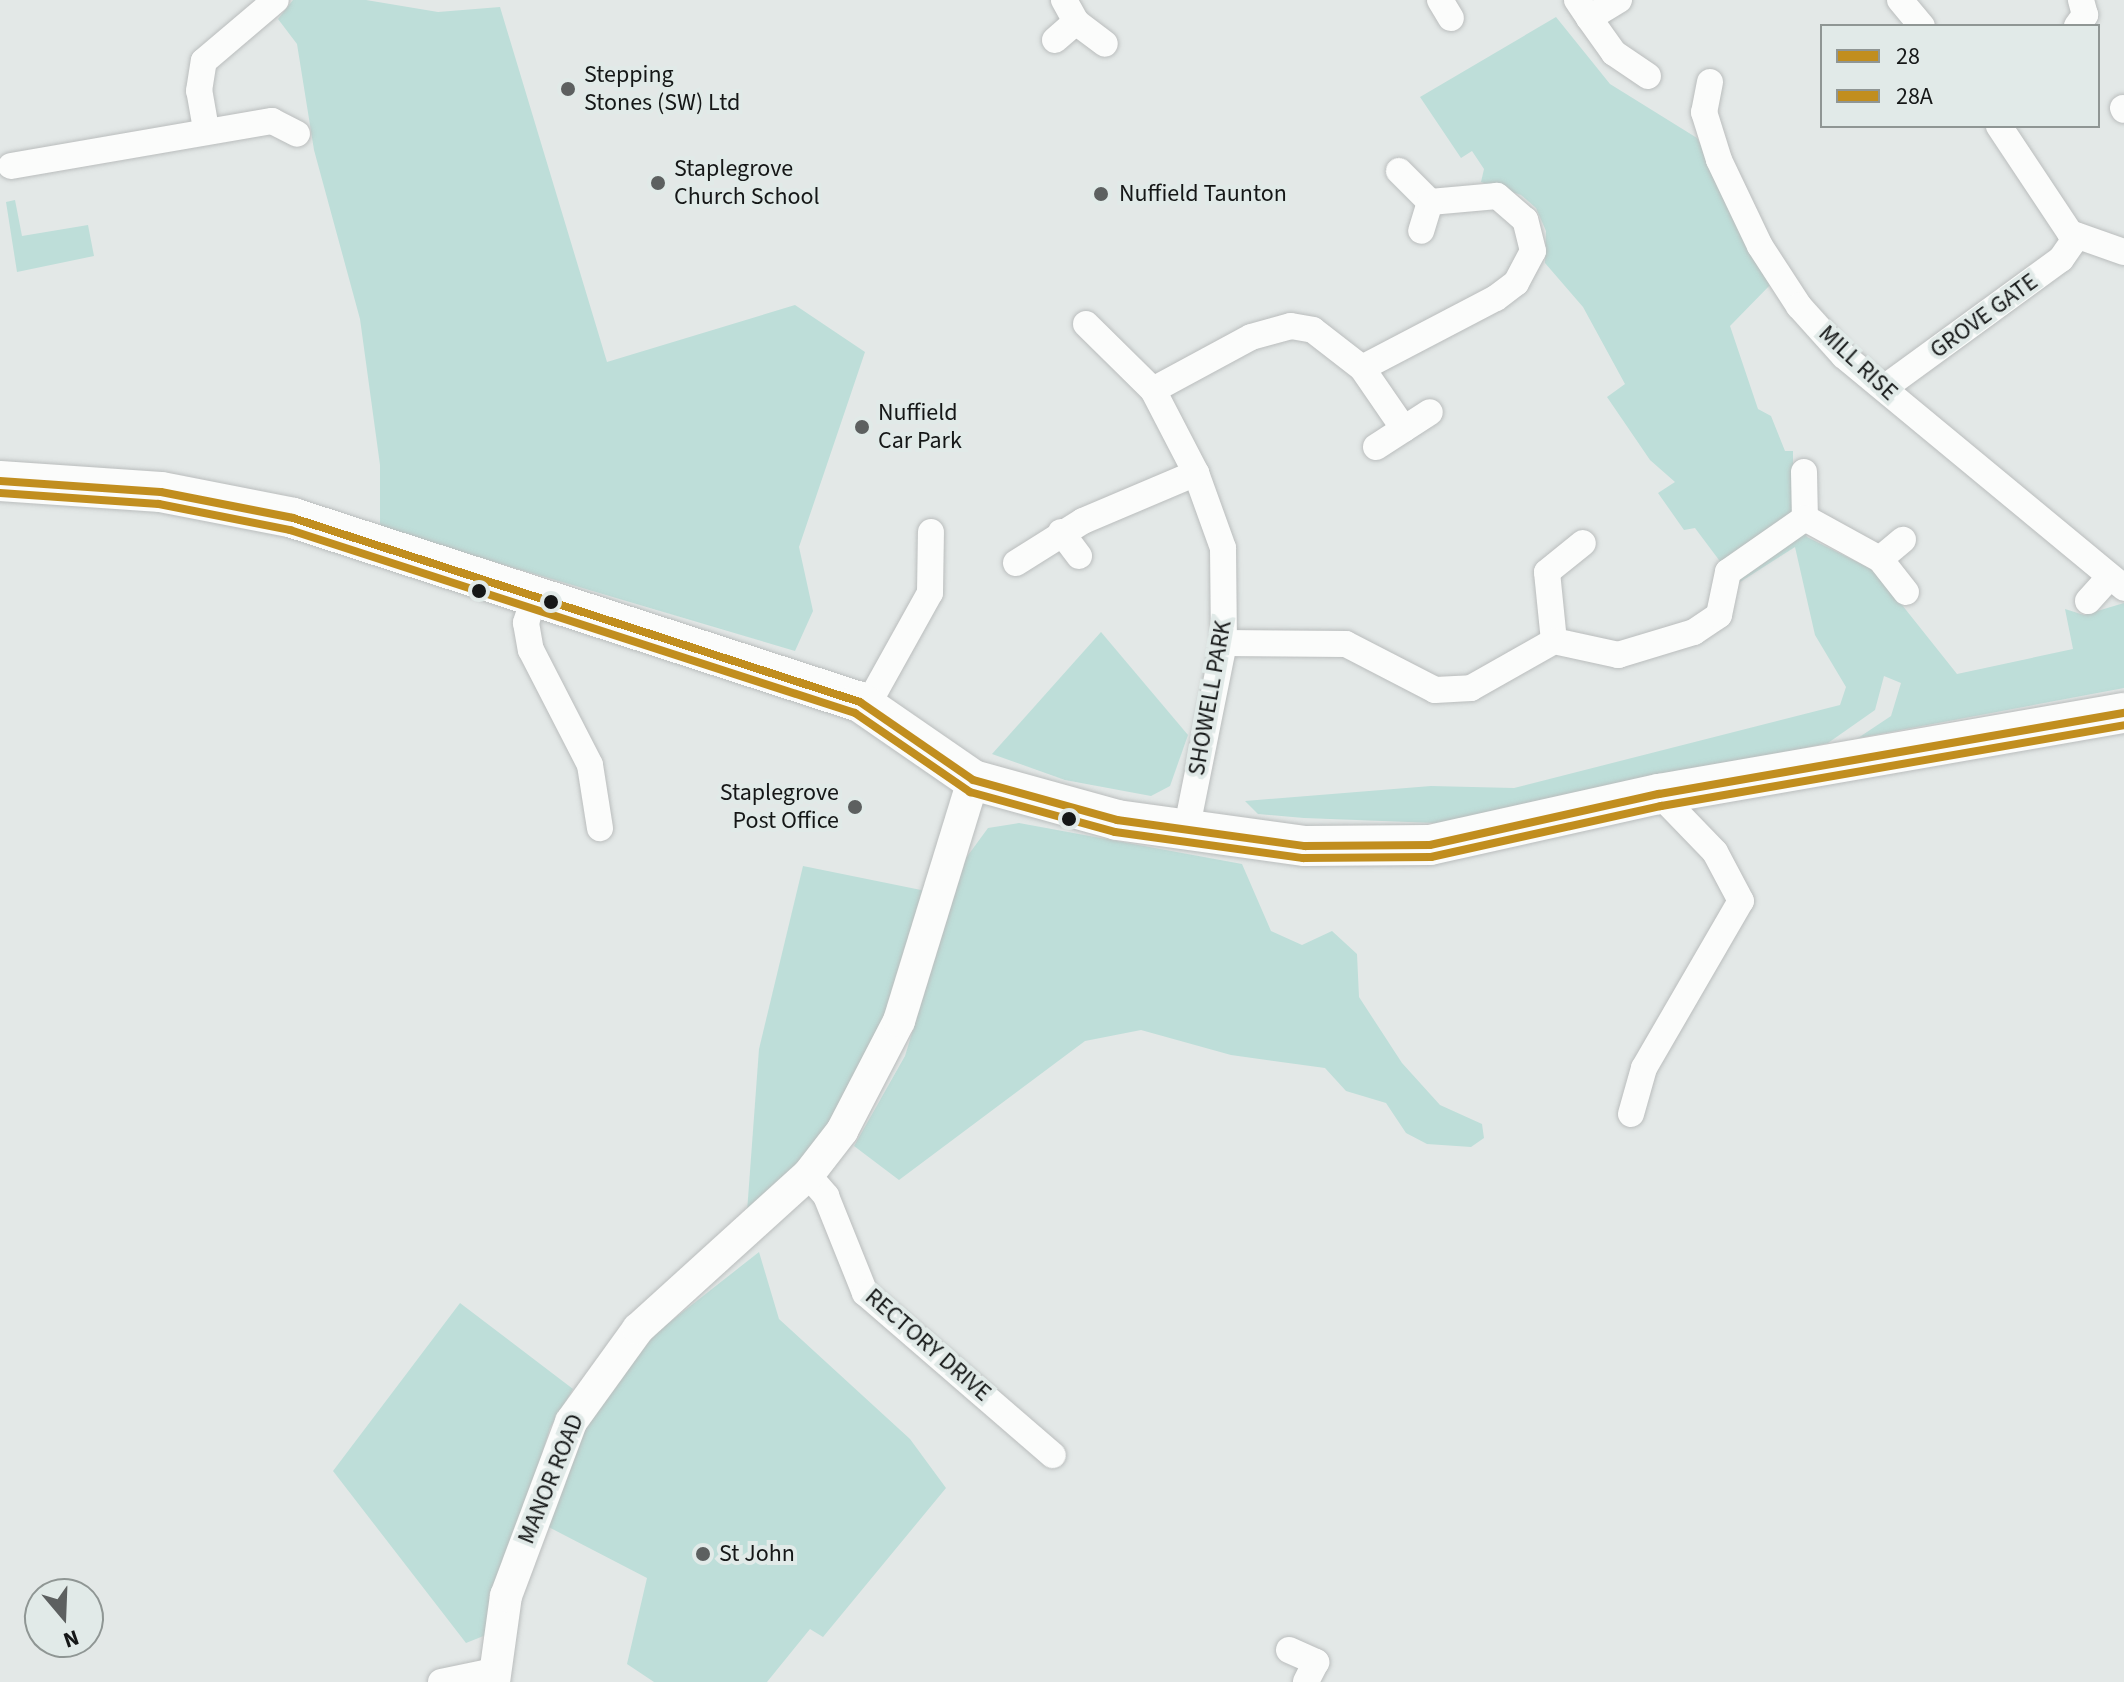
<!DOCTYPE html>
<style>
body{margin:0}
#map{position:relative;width:2124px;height:1682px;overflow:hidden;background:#e3e8e7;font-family:"Source Sans 3",sans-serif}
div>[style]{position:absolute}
.green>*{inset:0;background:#beded9}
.roads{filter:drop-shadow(0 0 2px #babdbd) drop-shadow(0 0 2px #babdbd)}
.minor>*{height:26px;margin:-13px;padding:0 13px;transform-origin:13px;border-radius:13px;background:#fbfcfb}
.tertiary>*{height:32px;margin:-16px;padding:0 16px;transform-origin:16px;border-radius:16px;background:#fbfcfb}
.primary>*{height:40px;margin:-20px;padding:0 20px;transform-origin:20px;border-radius:20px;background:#fbfcfb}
.bus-1>*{height:8px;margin:-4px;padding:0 4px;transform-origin:4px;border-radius:4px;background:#c18e1f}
.bus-2>*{height:8px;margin:-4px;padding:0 4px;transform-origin:4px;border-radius:4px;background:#c18e1f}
.dots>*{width:22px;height:22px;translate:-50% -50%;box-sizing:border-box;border:4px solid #e1eae8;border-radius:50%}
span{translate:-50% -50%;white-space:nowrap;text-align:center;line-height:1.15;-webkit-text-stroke:8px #e1eae8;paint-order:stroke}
.poi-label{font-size:24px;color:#151717}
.left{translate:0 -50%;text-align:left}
.right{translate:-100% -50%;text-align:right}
.street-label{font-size:24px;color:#151717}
.legend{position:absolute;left:1820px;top:24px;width:280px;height:104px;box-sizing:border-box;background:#e1eae8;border:2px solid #8f9694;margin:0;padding:10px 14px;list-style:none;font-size:24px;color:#151717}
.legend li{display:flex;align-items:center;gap:16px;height:40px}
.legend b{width:40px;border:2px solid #8f9694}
.north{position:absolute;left:24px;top:1578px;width:80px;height:80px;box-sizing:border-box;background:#e1eae8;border:2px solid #8f9694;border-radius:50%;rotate:161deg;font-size:22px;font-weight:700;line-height:32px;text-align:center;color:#151717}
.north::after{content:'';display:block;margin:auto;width:28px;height:36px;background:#5d6060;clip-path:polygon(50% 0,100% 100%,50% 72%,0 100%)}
</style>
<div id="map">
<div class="green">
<i style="clip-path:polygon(293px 0,366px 0,438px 12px,500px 7px,607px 362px,795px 305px,865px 352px,799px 547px,813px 611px,795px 651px,380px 528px,380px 465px,360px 319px,314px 150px,297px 44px,278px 19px)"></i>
<i style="clip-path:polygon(1556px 17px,1610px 84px,1697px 138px,1774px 281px,1730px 326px,1758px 409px,1771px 416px,1785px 451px,1793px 451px,1793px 517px,1807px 537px,1875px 571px,1957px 674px,2073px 649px,2065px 609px,2084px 615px,2124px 603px,2124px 688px,1858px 738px,1891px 716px,1901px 683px,1884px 676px,1875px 710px,1828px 743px,1497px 816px,1435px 823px,1304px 818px,1258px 814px,1245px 801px,1431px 786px,1514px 788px,1840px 705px,1846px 687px,1815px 635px,1795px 547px,1737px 584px,1695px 528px,1684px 530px,1658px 493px,1675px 482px,1650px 460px,1607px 397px,1625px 384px,1583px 307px,1545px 263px,1546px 231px,1536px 208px,1521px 195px,1481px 182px,1484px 169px,1472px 151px,1461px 158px,1420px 97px)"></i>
<i style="clip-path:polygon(15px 200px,22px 236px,88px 225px,94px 256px,17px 272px,6px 202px)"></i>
<i style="clip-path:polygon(1101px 632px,1188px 735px,1170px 786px,1151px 796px,1065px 780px,992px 754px)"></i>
<i style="clip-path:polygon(1019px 823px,1242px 864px,1271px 931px,1302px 945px,1332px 931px,1357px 954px,1359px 997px,1402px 1063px,1440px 1105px,1482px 1124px,1484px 1138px,1471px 1147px,1427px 1144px,1406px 1133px,1386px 1103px,1346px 1091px,1325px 1068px,1231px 1055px,1141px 1030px,1085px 1041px,899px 1180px,854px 1146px,905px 1056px,966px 858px,988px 828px)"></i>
<i style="clip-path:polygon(803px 866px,926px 891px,905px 980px,811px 1157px,747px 1212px,759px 1049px)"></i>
<i style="clip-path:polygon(759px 1252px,779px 1319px,910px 1439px,946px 1488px,823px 1637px,810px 1629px,767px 1682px,654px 1682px,627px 1664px,647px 1578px,537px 1521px,581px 1427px,656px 1333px)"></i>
<i style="clip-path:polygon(460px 1303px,573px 1389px,550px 1428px,486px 1635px,466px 1643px,333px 1471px)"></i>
</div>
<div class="roads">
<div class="minor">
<i style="left:1064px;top:0;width:25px;rotate:61deg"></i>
<i style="left:1076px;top:22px;width:36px;rotate:37deg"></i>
<i style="left:1440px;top:0;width:21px;rotate:59deg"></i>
<i style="left:1577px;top:0;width:22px;rotate:56deg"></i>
<i style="left:1589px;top:18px;width:35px;rotate:-31deg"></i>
<i style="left:1900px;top:0;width:34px;rotate:50deg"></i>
<i style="left:1589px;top:18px;width:43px;rotate:54.5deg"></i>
<i style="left:1614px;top:53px;width:41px;rotate:34.1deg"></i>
<i style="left:2077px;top:26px;width:14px;rotate:-54deg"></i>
<i style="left:2085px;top:15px;width:16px;rotate:-105deg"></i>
<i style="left:1055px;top:40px;width:28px;rotate:-41deg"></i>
<i style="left:1710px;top:82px;width:31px;rotate:101deg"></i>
<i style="left:1704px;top:112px;width:50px;rotate:72.6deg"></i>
<i style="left:1719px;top:160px;width:95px;rotate:64.5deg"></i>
<i style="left:1760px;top:246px;width:72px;rotate:57deg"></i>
<i style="left:1799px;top:306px;width:67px;rotate:48deg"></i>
<i style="left:1844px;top:356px;width:364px;rotate:39.6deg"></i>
<i style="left:2123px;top:108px;width:2px;rotate:63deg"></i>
<i style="left:1999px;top:126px;width:128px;rotate:56.4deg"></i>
<i style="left:2070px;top:233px;width:57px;rotate:19.4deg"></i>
<i style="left:206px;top:129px;width:39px;rotate:-100deg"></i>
<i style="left:199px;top:91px;width:30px;rotate:-81deg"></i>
<i style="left:204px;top:61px;width:94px;rotate:-40.3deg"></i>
<i style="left:11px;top:166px;width:265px;rotate:-9.8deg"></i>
<i style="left:272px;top:121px;width:28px;rotate:27deg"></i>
<i style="left:1399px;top:171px;width:44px;rotate:45deg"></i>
<i style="left:1086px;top:324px;width:94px;rotate:44.6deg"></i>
<i style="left:1153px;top:390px;width:93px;rotate:62.6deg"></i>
<i style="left:1196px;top:473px;width:80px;rotate:70.2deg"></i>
<i style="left:1223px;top:548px;width:95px;rotate:89.4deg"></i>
<i style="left:1224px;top:643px;width:192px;rotate:101.4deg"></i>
<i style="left:1362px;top:368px;width:74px;rotate:55.5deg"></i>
<i style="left:1884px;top:388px;width:219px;rotate:-36.1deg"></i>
<i style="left:2061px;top:259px;width:28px;rotate:-55deg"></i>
<i style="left:1153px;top:390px;width:111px;rotate:-28.4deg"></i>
<i style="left:1251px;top:337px;width:41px;rotate:-15.4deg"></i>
<i style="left:1291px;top:326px;width:22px;rotate:10deg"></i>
<i style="left:1313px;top:330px;width:62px;rotate:37.8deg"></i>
<i style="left:1362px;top:368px;width:151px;rotate:-27.6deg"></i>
<i style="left:1496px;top:298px;width:25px;rotate:-37deg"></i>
<i style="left:1516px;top:283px;width:36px;rotate:-62deg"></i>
<i style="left:1533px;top:251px;width:32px;rotate:-104deg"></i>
<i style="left:1525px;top:220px;width:37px;rotate:-139deg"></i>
<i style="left:1497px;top:196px;width:67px;rotate:174.9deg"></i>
<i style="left:1430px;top:202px;width:30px;rotate:107deg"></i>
<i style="left:1376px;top:447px;width:64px;rotate:-32.9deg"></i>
<i style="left:1804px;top:472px;width:46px;rotate:88.8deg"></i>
<i style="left:1061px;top:532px;width:30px;rotate:53deg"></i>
<i style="left:1880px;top:559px;width:30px;rotate:-40deg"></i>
<i style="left:1016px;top:563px;width:79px;rotate:-32.1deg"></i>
<i style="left:1083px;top:521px;width:123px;rotate:-23deg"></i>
<i style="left:533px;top:601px;width:23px;rotate:108deg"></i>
<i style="left:526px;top:623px;width:27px;rotate:80deg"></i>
<i style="left:531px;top:650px;width:129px;rotate:62.8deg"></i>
<i style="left:590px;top:765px;width:64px;rotate:81deg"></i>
<i style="left:2088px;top:601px;width:31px;rotate:-48deg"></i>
<i style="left:1554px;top:641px;width:69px;rotate:-95.8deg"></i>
<i style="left:1547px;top:572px;width:46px;rotate:-38.9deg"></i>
<i style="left:1224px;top:643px;width:122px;rotate:0.5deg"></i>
<i style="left:1346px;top:644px;width:100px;rotate:27.3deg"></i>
<i style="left:1435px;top:690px;width:36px;rotate:-3deg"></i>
<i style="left:1471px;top:688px;width:95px;rotate:-29.5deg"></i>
<i style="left:1554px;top:641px;width:66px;rotate:12.3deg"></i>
<i style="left:1618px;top:655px;width:79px;rotate:-16.8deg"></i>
<i style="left:1694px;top:632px;width:30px;rotate:-34deg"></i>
<i style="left:1719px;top:615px;width:44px;rotate:-78.2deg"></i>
<i style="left:1728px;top:572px;width:94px;rotate:-35deg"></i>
<i style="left:1805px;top:518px;width:85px;rotate:28.7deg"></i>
<i style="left:1880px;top:559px;width:42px;rotate:51.8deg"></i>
<i style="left:867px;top:706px;width:129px;rotate:-60.9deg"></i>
<i style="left:930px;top:593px;width:61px;rotate:-89.1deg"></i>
<i style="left:1631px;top:1114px;width:48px;rotate:-74.2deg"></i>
<i style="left:1644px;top:1068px;width:193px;rotate:-59.9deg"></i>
<i style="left:1741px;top:901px;width:55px;rotate:-118deg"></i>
<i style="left:1715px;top:852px;width:81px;rotate:-134deg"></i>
<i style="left:808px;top:1175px;width:28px;rotate:49deg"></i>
<i style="left:826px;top:1196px;width:105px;rotate:68.1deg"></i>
<i style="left:865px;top:1293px;width:248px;rotate:40.8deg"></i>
<i style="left:1289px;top:1650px;width:30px;rotate:24deg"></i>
<i style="left:1316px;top:1662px;width:22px;rotate:117deg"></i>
<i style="left:441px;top:1682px;width:54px;rotate:-11.7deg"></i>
</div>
<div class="tertiary">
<i style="left:494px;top:1682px;width:87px;rotate:-82.1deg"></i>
<i style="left:506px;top:1596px;width:186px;rotate:-69.5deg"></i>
<i style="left:571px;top:1422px;width:115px;rotate:-54.2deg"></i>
<i style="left:638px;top:1329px;width:229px;rotate:-42.2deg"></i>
<i style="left:808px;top:1175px;width:56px;rotate:-52.3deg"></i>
<i style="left:842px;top:1131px;width:124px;rotate:-62.6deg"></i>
<i style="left:899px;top:1021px;width:252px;rotate:-72.9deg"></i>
</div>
<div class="primary">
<i style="left:0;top:481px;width:161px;rotate:3.9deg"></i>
<i style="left:161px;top:492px;width:135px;rotate:11.1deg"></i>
<i style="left:293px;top:518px;width:596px;rotate:17.98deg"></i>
<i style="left:860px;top:702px;width:137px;rotate:34.6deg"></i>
<i style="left:973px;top:780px;width:149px;rotate:15.5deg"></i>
<i style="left:1117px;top:820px;width:190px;rotate:7.9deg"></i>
<i style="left:1305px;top:846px;width:125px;rotate:-0.5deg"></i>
<i style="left:1430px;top:845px;width:235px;rotate:-12.6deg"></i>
<i style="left:1659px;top:794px;width:472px;rotate:-9.9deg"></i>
</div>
</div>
<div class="bus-1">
<i style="left:0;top:481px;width:161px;rotate:3.9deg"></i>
<i style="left:161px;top:492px;width:135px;rotate:11.1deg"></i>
<i style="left:293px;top:518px;width:596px;rotate:17.98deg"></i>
<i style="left:860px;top:702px;width:137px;rotate:34.6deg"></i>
<i style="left:973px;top:780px;width:149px;rotate:15.5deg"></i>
<i style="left:1117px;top:820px;width:190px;rotate:7.9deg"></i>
<i style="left:1305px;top:846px;width:125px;rotate:-0.5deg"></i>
<i style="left:1430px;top:845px;width:235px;rotate:-12.6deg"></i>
<i style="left:1659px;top:794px;width:472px;rotate:-9.9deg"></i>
</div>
<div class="bus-2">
<i style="left:0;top:493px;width:159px;rotate:4deg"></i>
<i style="left:159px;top:504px;width:134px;rotate:11.2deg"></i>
<i style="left:290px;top:530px;width:594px;rotate:17.95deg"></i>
<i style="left:855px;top:713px;width:140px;rotate:34.5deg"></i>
<i style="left:970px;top:792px;width:150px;rotate:15.4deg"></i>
<i style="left:1115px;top:832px;width:190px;rotate:7.9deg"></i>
<i style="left:1303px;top:858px;width:128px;rotate:-0.4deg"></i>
<i style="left:1431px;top:857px;width:236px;rotate:-12.5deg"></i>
<i style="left:1661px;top:806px;width:470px;rotate:-9.9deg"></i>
</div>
<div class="dots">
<i style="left:568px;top:89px;background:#5d6060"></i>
<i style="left:658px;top:183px;background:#5d6060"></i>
<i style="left:1101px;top:194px;background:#5d6060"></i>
<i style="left:862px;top:427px;background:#5d6060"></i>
<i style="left:479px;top:591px;background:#151717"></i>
<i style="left:551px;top:602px;background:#151717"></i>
<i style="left:855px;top:807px;background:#5d6060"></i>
<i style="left:1069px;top:819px;background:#151717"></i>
<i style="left:703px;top:1554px;background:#5d6060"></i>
</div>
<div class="poi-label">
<span class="left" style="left:584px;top:89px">Stepping<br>Stones (SW) Ltd</span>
<span class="left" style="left:674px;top:183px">Staplegrove<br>Church School</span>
<span class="left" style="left:1119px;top:194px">Nuffield Taunton</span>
<span class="left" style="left:878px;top:427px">Nuffield<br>Car Park</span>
<span class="right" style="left:839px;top:807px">Staplegrove<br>Post Office</span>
<span class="left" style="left:719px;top:1554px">St John</span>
</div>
<div class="street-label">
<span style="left:1984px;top:316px;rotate:-36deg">GROVE GATE</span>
<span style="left:1858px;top:363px;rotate:43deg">MILL RISE</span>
<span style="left:1210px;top:698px;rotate:-80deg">SHOWELL PARK</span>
<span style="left:928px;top:1345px;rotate:41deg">RECTORY DRIVE</span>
<span style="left:551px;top:1479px;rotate:-68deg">MANOR ROAD</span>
</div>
<ul class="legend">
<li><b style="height:10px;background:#c18e1f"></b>28</li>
<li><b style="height:10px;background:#c18e1f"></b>28A</li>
</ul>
<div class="north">N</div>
</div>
